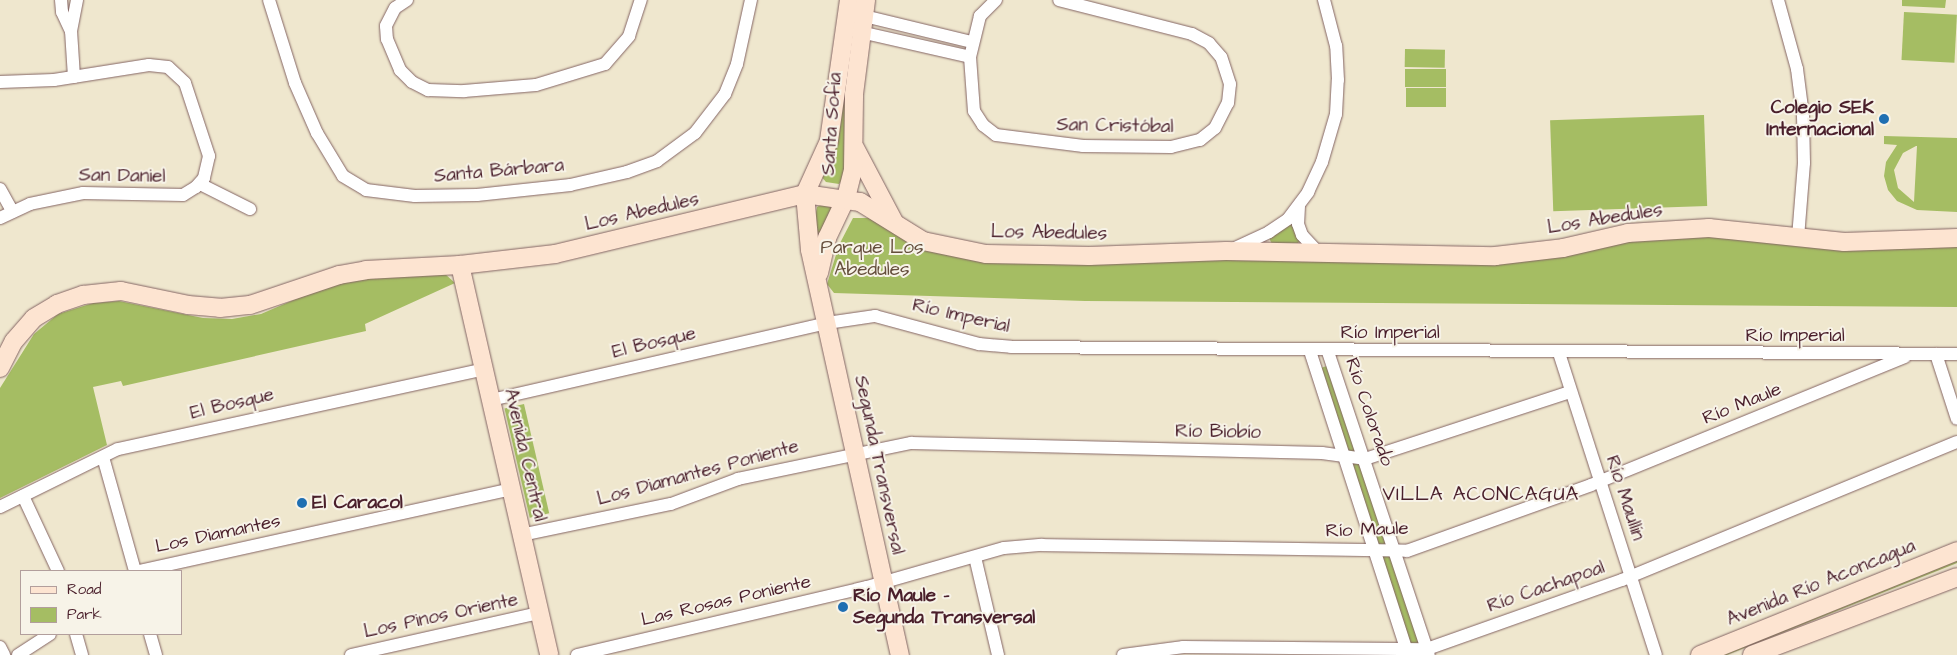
<!DOCTYPE html>
<meta charset="utf-8">
<style>
body{margin:0}
#map{position:relative;width:1957px;height:655px;overflow:hidden;background:#efe7ce;font-family:"Architects Daughter",sans-serif}
div>[style]{position:absolute}
.green>*{inset:0;background:#a5bd63;transform-origin:0 0}
.roads{filter:drop-shadow(0 0 1px #846564) drop-shadow(0 0 1px #846564)}
.street>*{height:12px;margin:-6px;padding:0 6px;transform-origin:6px;border-radius:6px;background:#fff}
.secondary>*{height:18px;margin:-9px;padding:0 9px;transform-origin:9px;border-radius:9px;background:#fde4d1}
.dots>*{width:14px;height:14px;translate:-50% -50%;box-sizing:border-box;border:2px solid #f7f3e8;border-radius:50%}
span{translate:-50% -50%;white-space:nowrap;text-align:center;line-height:1.15;-webkit-text-stroke:4px #f7f3e8;paint-order:stroke}
.poi-label{font-size:19px;color:#4a1f2b;font-weight:700}
.right{translate:-100% -50%;text-align:right}
.left{translate:0 -50%;text-align:left}
.street-label{font-size:19px;color:#4a1f2b}
.park-label{font-size:19px;color:#654e3c}
.neighbourhood-label{font-size:20px;color:#4a1f2b;letter-spacing:1px}
.legend{position:absolute;left:20px;top:570px;width:162px;height:65px;box-sizing:border-box;background:#f7f3e8;border:1px solid #b29e9c;margin:0;padding:6px 9px;list-style:none;font-size:15px;color:#4a1f2b}
.legend li{display:flex;align-items:center;gap:10px;height:25px}
.legend b{width:25px;border:1px solid #b29e9c}
</style>
<div id="map">
<div class="green">
<i style="clip-path:polygon(1902px 0,1946px 0,1945px 8px,1902px 6px)"></i>
<i style="left:1904px;top:12px;width:53px;height:48px;rotate:3deg"></i>
<i style="clip-path:polygon(849px 44px,855px 44px,845px 176px,839px 184px,826px 182px,820px 175px)"></i>
<i style="left:1405px;top:49px;width:40px;height:18px;rotate:1deg"></i>
<i style="left:1405px;top:69px;width:41px;height:18px"></i>
<i style="left:1406px;top:88px;width:40px;height:19px"></i>
<i style="left:1704px;top:115px;width:91px;height:154px;rotate:88deg"></i>
<i style="clip-path:polygon(evenodd,1884px 136px,1957px 138px,1957px 212px,1917px 210px,1897px 201px,1888px 190px,1884px 176px,1886px 162px,1897px 145px,1884px 144px,1884px 136px,1916px 146px,1917px 146px,1914px 202px,1898px 188px,1894px 170px,1903px 153px,1916px 146px)"></i>
<i style="clip-path:polygon(824px 203px,835px 208px,817px 244px,813px 228px,817px 207px)"></i>
<i style="clip-path:polygon(853px 218px,869px 218px,985px 260px,1036px 264px,1205px 259px,1495px 262px,1629px 239px,1685px 234px,1957px 246px,1957px 307px,1085px 301px,834px 293px,827px 284px,839px 245px)"></i>
<i style="clip-path:polygon(1294px 220px,1301px 239px,1298px 243px,1272px 244px,1269px 238px)"></i>
<i style="clip-path:polygon(444px 273px,455px 283px,365px 324px,366px 331px,123px 386px,121px 381px,93px 387px,107px 445px,0 498px,0 388px,34px 334px,58px 314px,93px 303px,119px 301px,203px 318px,232px 319px,261px 314px,326px 286px,363px 276px)"></i>
<i style="left:1330px;top:365px;width:304px;height:10px;rotate:72deg"></i>
<i style="left:524px;top:404px;width:112px;height:20px;rotate:77deg"></i>
<i style="clip-path:polygon(1957px 557px,1957px 563px,1727px 655px,1715px 655px)"></i>
</div>
<div class="roads">
<div class="street">
<i style="left:61px;top:0;width:12px;rotate:85deg"></i>
<i style="left:62px;top:12px;width:21px;rotate:65deg"></i>
<i style="left:269px;top:0;width:87px;rotate:72.6deg"></i>
<i style="left:295px;top:83px;width:55px;rotate:66.3deg"></i>
<i style="left:317px;top:133px;width:50px;rotate:58.8deg"></i>
<i style="left:343px;top:176px;width:27px;rotate:31deg"></i>
<i style="left:366px;top:190px;width:49px;rotate:7deg"></i>
<i style="left:415px;top:196px;width:62px;rotate:-0.9deg"></i>
<i style="left:477px;top:195px;width:94px;rotate:-6.1deg"></i>
<i style="left:570px;top:185px;width:58px;rotate:-12.8deg"></i>
<i style="left:627px;top:172px;width:32px;rotate:-20deg"></i>
<i style="left:657px;top:161px;width:47px;rotate:-36.4deg"></i>
<i style="left:695px;top:133px;width:49px;rotate:-52.4deg"></i>
<i style="left:725px;top:94px;width:32px;rotate:-68deg"></i>
<i style="left:737px;top:64px;width:66px;rotate:-77.7deg"></i>
<i style="left:407px;top:0;width:14px;rotate:146deg"></i>
<i style="left:395px;top:8px;width:20px;rotate:117deg"></i>
<i style="left:386px;top:26px;width:13px;rotate:86deg"></i>
<i style="left:387px;top:39px;width:34px;rotate:67deg"></i>
<i style="left:400px;top:70px;width:17px;rotate:45deg"></i>
<i style="left:412px;top:82px;width:18px;rotate:27deg"></i>
<i style="left:428px;top:90px;width:36px;rotate:2deg"></i>
<i style="left:464px;top:91px;width:72px;rotate:-4.8deg"></i>
<i style="left:536px;top:85px;width:72px;rotate:-16.9deg"></i>
<i style="left:605px;top:64px;width:37px;rotate:-49deg"></i>
<i style="left:629px;top:36px;width:38px;rotate:-72deg"></i>
<i style="left:996px;top:0;width:23px;rotate:135deg"></i>
<i style="left:980px;top:16px;width:42px;rotate:103.7deg"></i>
<i style="left:970px;top:57px;width:54px;rotate:85.8deg"></i>
<i style="left:974px;top:111px;width:17px;rotate:57deg"></i>
<i style="left:983px;top:125px;width:16px;rotate:38deg"></i>
<i style="left:996px;top:135px;width:88px;rotate:7.2deg"></i>
<i style="left:1083px;top:146px;width:88px;rotate:0.7deg"></i>
<i style="left:1171px;top:147px;width:30px;rotate:-14deg"></i>
<i style="left:1200px;top:140px;width:19px;rotate:-39deg"></i>
<i style="left:1215px;top:128px;width:28px;rotate:-63deg"></i>
<i style="left:1228px;top:103px;width:19px;rotate:-84deg"></i>
<i style="left:1230px;top:84px;width:28px;rotate:-108deg"></i>
<i style="left:1221px;top:57px;width:18px;rotate:-131deg"></i>
<i style="left:1209px;top:43px;width:19px;rotate:-152deg"></i>
<i style="left:1192px;top:34px;width:137px;rotate:-165.7deg"></i>
<i style="left:1778px;top:0;width:72px;rotate:74.6deg"></i>
<i style="left:1797px;top:69px;width:47px;rotate:82.7deg"></i>
<i style="left:1803px;top:116px;width:47px;rotate:88.8deg"></i>
<i style="left:1804px;top:163px;width:74px;rotate:94.6deg"></i>
<i style="left:856px;top:14px;width:119px;rotate:13.6deg"></i>
<i style="left:856px;top:31px;width:117px;rotate:12.8deg"></i>
<i style="left:74px;top:77px;width:46px;rotate:-93.7deg"></i>
<i style="left:71px;top:31px;width:32px;rotate:-79deg"></i>
<i style="left:0;top:82px;width:54px;rotate:-2.1deg"></i>
<i style="left:54px;top:80px;width:96px;rotate:-9deg"></i>
<i style="left:149px;top:65px;width:19px;rotate:6deg"></i>
<i style="left:168px;top:67px;width:23px;rotate:43deg"></i>
<i style="left:185px;top:83px;width:77px;rotate:71.8deg"></i>
<i style="left:209px;top:156px;width:23px;rotate:103deg"></i>
<i style="left:204px;top:178px;width:12px;rotate:132deg"></i>
<i style="left:196px;top:187px;width:15px;rotate:148deg"></i>
<i style="left:183px;top:195px;width:100px;rotate:-178.9deg"></i>
<i style="left:83px;top:193px;width:54px;rotate:168.3deg"></i>
<i style="left:30px;top:204px;width:33px;rotate:155deg"></i>
<i style="left:200px;top:184px;width:56px;rotate:26.6deg"></i>
<i style="left:0;top:189px;width:26px;rotate:61deg"></i>
<i style="left:1299px;top:206px;width:18px;rotate:93deg"></i>
<i style="left:1298px;top:224px;width:12px;rotate:70deg"></i>
<i style="left:1302px;top:235px;width:25px;rotate:47deg"></i>
<i style="left:1233px;top:249px;width:40px;rotate:-25deg"></i>
<i style="left:1269px;top:232px;width:23px;rotate:-34deg"></i>
<i style="left:1288px;top:219px;width:34px;rotate:-53deg"></i>
<i style="left:1308px;top:192px;width:33px;rotate:-65deg"></i>
<i style="left:1322px;top:162px;width:50px;rotate:-73.7deg"></i>
<i style="left:1336px;top:114px;width:34px;rotate:-87deg"></i>
<i style="left:1338px;top:80px;width:34px;rotate:-93deg"></i>
<i style="left:1336px;top:46px;width:48px;rotate:-104.6deg"></i>
<i style="left:1310px;top:351px;width:319px;rotate:72.1deg"></i>
<i style="left:1328px;top:352px;width:319px;rotate:71.6deg"></i>
<i style="left:1559px;top:353px;width:317px;rotate:72.2deg"></i>
<i style="left:1936px;top:354px;width:68px;rotate:72.1deg"></i>
<i style="left:491px;top:400px;width:345px;rotate:-12.9deg"></i>
<i style="left:827px;top:323px;width:49px;rotate:-8.3deg"></i>
<i style="left:875px;top:316px;width:108px;rotate:15.1deg"></i>
<i style="left:979px;top:344px;width:32px;rotate:5deg"></i>
<i style="left:1011px;top:347px;width:946px;rotate:0.42deg"></i>
<i style="left:103px;top:457px;width:118px;rotate:74.3deg"></i>
<i style="left:23px;top:496px;width:83px;rotate:65deg"></i>
<i style="left:0;top:507px;width:131px;rotate:-26.2deg"></i>
<i style="left:118px;top:449px;width:375px;rotate:-12.3deg"></i>
<i style="left:521px;top:535px;width:153px;rotate:-11.7deg"></i>
<i style="left:671px;top:504px;width:72px;rotate:-20.5deg"></i>
<i style="left:738px;top:479px;width:177px;rotate:-11.8deg"></i>
<i style="left:911px;top:443px;width:411px;rotate:1.4deg"></i>
<i style="left:1322px;top:453px;width:43px;rotate:7.9deg"></i>
<i style="left:1365px;top:459px;width:216px;rotate:-18.1deg"></i>
<i style="left:975px;top:557px;width:101px;rotate:76.8deg"></i>
<i style="left:139px;top:571px;width:381px;rotate:-12.4deg"></i>
<i style="left:76px;top:634px;width:22px;rotate:74deg"></i>
<i style="left:150px;top:634px;width:22px;rotate:74deg"></i>
<i style="left:0;top:647px;width:9px;rotate:63deg"></i>
<i style="left:18px;top:655px;width:38px;rotate:-33deg"></i>
<i style="left:351px;top:655px;width:193px;rotate:-12.6deg"></i>
<i style="left:577px;top:655px;width:298px;rotate:-13.2deg"></i>
<i style="left:867px;top:587px;width:142px;rotate:-15.9deg"></i>
<i style="left:1004px;top:548px;width:38px;rotate:-5deg"></i>
<i style="left:1042px;top:545px;width:365px;rotate:0.9deg"></i>
<i style="left:1407px;top:551px;width:195px;rotate:-19.7deg"></i>
<i style="left:1591px;top:485px;width:339px;rotate:-22.2deg"></i>
<i style="left:1123px;top:655px;width:61px;rotate:-7.6deg"></i>
<i style="left:1183px;top:647px;width:244px;rotate:0.5deg"></i>
<i style="left:1427px;top:649px;width:207px;rotate:-19.5deg"></i>
<i style="left:1622px;top:580px;width:362px;rotate:-22.4deg"></i>
</div>
<div class="secondary">
<i style="left:849px;top:0;width:142px;rotate:98.1deg"></i>
<i style="left:829px;top:141px;width:58px;rotate:114.4deg"></i>
<i style="left:805px;top:194px;width:56px;rotate:84.9deg"></i>
<i style="left:810px;top:250px;width:415px;rotate:77.5deg"></i>
<i style="left:855px;top:148px;width:84px;rotate:62.2deg"></i>
<i style="left:460px;top:265px;width:400px;rotate:77.1deg"></i>
<i style="left:819px;top:273px;width:36px;rotate:-77deg"></i>
<i style="left:827px;top:238px;width:44px;rotate:-64.6deg"></i>
<i style="left:846px;top:198px;width:30px;rotate:-76deg"></i>
<i style="left:853px;top:169px;width:75px;rotate:-89.2deg"></i>
<i style="left:854px;top:94px;width:95px;rotate:-82.7deg"></i>
<i style="left:0;top:368px;width:30px;rotate:-63deg"></i>
<i style="left:14px;top:341px;width:30px;rotate:-49deg"></i>
<i style="left:34px;top:318px;width:27px;rotate:-31deg"></i>
<i style="left:57px;top:304px;width:28px;rotate:-19deg"></i>
<i style="left:83px;top:295px;width:38px;rotate:-6deg"></i>
<i style="left:121px;top:291px;width:68px;rotate:11.8deg"></i>
<i style="left:188px;top:305px;width:32px;rotate:5deg"></i>
<i style="left:220px;top:308px;width:30px;rotate:-6deg"></i>
<i style="left:250px;top:305px;width:94px;rotate:-18.6deg"></i>
<i style="left:339px;top:275px;width:27px;rotate:-10deg"></i>
<i style="left:366px;top:270px;width:94px;rotate:-3deg"></i>
<i style="left:460px;top:265px;width:96px;rotate:-6.6deg"></i>
<i style="left:555px;top:254px;width:257px;rotate:-13.5deg"></i>
<i style="left:805px;top:194px;width:56px;rotate:8.3deg"></i>
<i style="left:860px;top:202px;width:74px;rotate:31.8deg"></i>
<i style="left:923px;top:241px;width:64px;rotate:11.7deg"></i>
<i style="left:986px;top:254px;width:103px;rotate:1.1deg"></i>
<i style="left:1089px;top:256px;width:137px;rotate:-2.1deg"></i>
<i style="left:1226px;top:251px;width:269px;rotate:1.1deg"></i>
<i style="left:1495px;top:256px;width:68px;rotate:-6.7deg"></i>
<i style="left:1563px;top:248px;width:67px;rotate:-13deg"></i>
<i style="left:1628px;top:233px;width:81px;rotate:-3.5deg"></i>
<i style="left:1709px;top:228px;width:136px;rotate:5.9deg"></i>
<i style="left:1844px;top:242px;width:113px;rotate:-2deg"></i>
<i style="left:1700px;top:655px;width:277px;rotate:-22deg"></i>
<i style="left:1752px;top:655px;width:219px;rotate:-20.8deg"></i>
</div>
</div>
<div class="dots">
<i style="left:1884px;top:119px;background:#1f6fb2"></i>
<i style="left:302px;top:503px;background:#1f6fb2"></i>
<i style="left:843px;top:607px;background:#1f6fb2"></i>
</div>
<div class="poi-label">
<span class="right" style="left:1874px;top:119px">Colegio SEK<br>Internacional</span>
<span class="left" style="left:312px;top:503px">El Caracol</span>
<span class="left" style="left:853px;top:607px">Río Maule -<br>Segunda Transversal</span>
</div>
<div class="street-label">
<span style="left:832px;top:124px;rotate:-86deg">Santa Sofía</span>
<span style="left:1115px;top:126px;rotate:1deg">San Cristóbal</span>
<span style="left:499px;top:171px;rotate:-5deg">Santa Bárbara</span>
<span style="left:122px;top:176px;rotate:1deg">San Daniel</span>
<span style="left:642px;top:212px;rotate:-13deg">Los Abedules</span>
<span style="left:1605px;top:219px;rotate:-9deg">Los Abedules</span>
<span style="left:1049px;top:233px;rotate:1deg">Los Abedules</span>
<span style="left:961px;top:316px;rotate:13deg">Río Imperial</span>
<span style="left:1390px;top:333px">Río Imperial</span>
<span style="left:1795px;top:336px">Río Imperial</span>
<span style="left:654px;top:343px;rotate:-13deg">El Bosque</span>
<span style="left:232px;top:404px;rotate:-13deg">El Bosque</span>
<span style="left:1742px;top:404px;rotate:-22deg">Río Maule</span>
<span style="left:1369px;top:412px;rotate:71deg">Río Colorado</span>
<span style="left:1218px;top:432px;rotate:1deg">Río Biobío</span>
<span style="left:525px;top:455px;rotate:77deg">Avenida Central</span>
<span style="left:879px;top:465px;rotate:78deg">Segunda Transversal</span>
<span style="left:698px;top:473px;rotate:-15deg">Los Diamantes Poniente</span>
<span style="left:1625px;top:498px;rotate:72deg">Río Maullín</span>
<span style="left:1367px;top:530px;rotate:-2deg">Río Maule</span>
<span style="left:218px;top:534px;rotate:-12deg">Los Diamantes</span>
<span style="left:1821px;top:583px;rotate:-22deg">Avenida Río Aconcagua</span>
<span style="left:1546px;top:587px;rotate:-19deg">Río Cachapoal</span>
<span style="left:726px;top:601px;rotate:-13deg">Las Rosas Poniente</span>
<span style="left:441px;top:616px;rotate:-12deg">Los Pinos Oriente</span>
</div>
<div class="park-label">
<span style="left:872px;top:259px">Parque Los<br>Abedules</span>
</div>
<div class="neighbourhood-label">
<span style="left:1481px;top:494px">VILLA ACONCAGUA</span>
</div>
<ul class="legend">
<li><b style="height:6px;background:#fde4d1"></b>Road</li>
<li><b style="height:14px;background:#a5bd63"></b>Park</li>
</ul>
</div>
